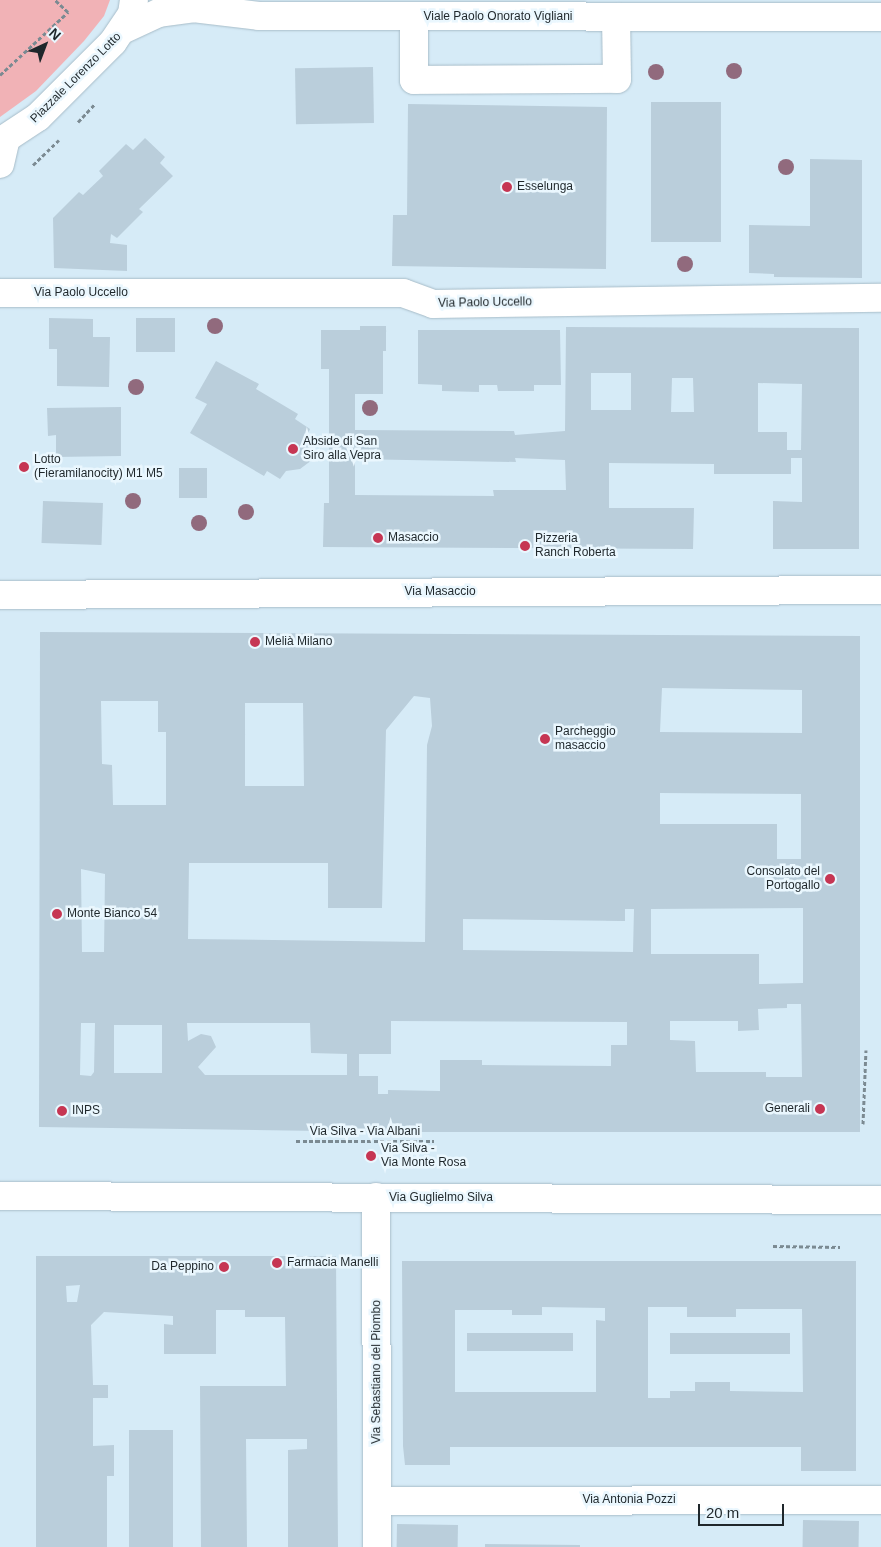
<!DOCTYPE html>
<meta charset="utf-8">
<style>
body{margin:0}
#map{position:relative;width:881px;height:1547px;overflow:hidden;background:#d6ebf7;font-family:Arial,sans-serif}
div>[style]{position:absolute}
.green>*{inset:0;background:#f1b2b6}
.building>*{inset:0;background:#bacedb;transform-origin:0 0}
.path>*{height:3px;margin-top:-1.5px;transform-origin:0;background:repeating-linear-gradient(90deg,#7b8a92 0 4px,transparent 0 6.5px)}
.roads{filter:drop-shadow(0 0 1px #a7bcc8) drop-shadow(0 0 1px #a7bcc8)}
.minor>*{height:28px;margin:-14px;padding:0 14px;transform-origin:14px;border-radius:14px;background:#fff}
.trees>*{width:16px;height:16px;margin:-8px;border-radius:50%;background:#916a7d}
.dots>*{width:14px;height:14px;translate:-50% -50%;box-sizing:border-box;border:2px solid #eaf7fe;border-radius:50%}
span{translate:-50% -50%;white-space:nowrap;text-align:center;line-height:1.15;-webkit-text-stroke:5px #eaf7fe;paint-order:stroke}
.street-label{font-size:12px;color:#1f272b}
.poi-label{font-size:12px;color:#1f272b}
.left{translate:0 -50%;text-align:left}
.right{translate:-100% -50%;text-align:right}
.north{position:absolute;left:20px;top:20px;width:50px;height:50px;-webkit-text-stroke:4px #eaf7fe;paint-order:stroke;rotate:43deg;font-size:14px;font-weight:700;line-height:20px;text-align:center;color:#1f272b}
.north::after{content:'';display:block;margin:auto;width:18px;height:22px;background:#1f272b;clip-path:polygon(50% 0,100% 100%,50% 72%,0 100%)}
.scale{position:absolute;left:698px;top:1504px;width:86px;height:22px;box-sizing:border-box;border:2px solid #1f272b;border-top:0;padding-left:6px;font-size:15px;line-height:18px;white-space:nowrap;color:#1f272b;-webkit-text-stroke:4px #eaf7fe;paint-order:stroke}
</style>
<div id="map">
<div class="green">
<i style="clip-path:polygon(0 0,110px 0,104px 16px,84px 41px,36px 91px,0 117px)"></i>
</div>
<div class="building">
<i style="left:373px;top:67px;width:56px;height:78px;rotate:89deg"></i>
<i style="left:651px;top:102px;width:70px;height:140px"></i>
<i style="clip-path:polygon(408px 104px,607px 107px,606px 269px,392px 266px,393px 215px,407px 215px)"></i>
<i style="clip-path:polygon(145px 138px,165px 157px,160px 163px,173px 176px,139px 209px,143px 212px,117px 238px,111px 234px,110px 243px,127px 245px,127px 271px,54px 268px,53px 218px,79px 192px,83px 195px,103px 176px,99px 171px,126px 144px,133px 150px)"></i>
<i style="clip-path:polygon(810px 159px,862px 160px,862px 278px,774px 277px,774px 274px,749px 273px,749px 225px,810px 226px)"></i>
<i style="clip-path:polygon(49px 318px,93px 319px,93px 337px,110px 337px,109px 387px,57px 386px,57px 349px,49px 349px)"></i>
<i style="left:136px;top:318px;width:39px;height:34px"></i>
<i style="clip-path:polygon(evenodd,360px 326px,386px 326px,386px 351px,383px 351px,383px 394px,355px 394px,355px 430px,514px 431px,515px 435px,565px 431px,566px 327px,859px 328px,859px 549px,773px 549px,773px 501px,802px 502px,802px 458px,791px 458px,791px 474px,714px 474px,714px 464px,609px 463px,609px 508px,694px 508px,693px 549px,323px 547px,324px 503px,329px 503px,329px 369px,321px 369px,321px 330px,360px 330px,360px 326px,591px 373px,631px 373px,631px 410px,591px 410px,591px 373px,360px 326px,672px 378px,693px 378px,694px 412px,671px 412px,672px 378px,360px 326px,758px 383px,802px 384px,801px 450px,787px 450px,787px 432px,758px 432px,758px 383px,360px 326px,515px 458px,565px 460px,566px 490px,493px 490px,494px 496px,355px 495px,355px 459px,516px 462px,515px 458px)"></i>
<i style="clip-path:polygon(418px 330px,560px 330px,561px 385px,534px 385px,534px 391px,498px 391px,497px 385px,479px 385px,479px 392px,442px 391px,442px 385px,418px 384px)"></i>
<i style="clip-path:polygon(216px 361px,259px 384px,256px 389px,298px 414px,295px 419px,310px 429px,306px 438px,313px 444px,312px 460px,300px 469px,286px 471px,280px 479px,267px 471px,264px 476px,190px 433px,207px 404px,195px 398px)"></i>
<i style="clip-path:polygon(121px 407px,121px 456px,56px 457px,56px 435px,48px 436px,47px 408px)"></i>
<i style="left:179px;top:468px;width:28px;height:30px"></i>
<i style="left:43px;top:501px;width:60px;height:42px;rotate:2deg"></i>
<i style="clip-path:polygon(evenodd,40px 632px,860px 636px,860px 1132px,387px 1132px,39px 1127px,40px 632px,662px 688px,802px 690px,802px 733px,660px 732px,662px 688px,40px 632px,414px 696px,430px 698px,432px 726px,427px 745px,425px 942px,188px 939px,189px 863px,328px 863px,328px 908px,382px 908px,386px 730px,414px 696px,40px 632px,101px 701px,158px 701px,158px 732px,166px 732px,166px 805px,113px 805px,112px 765px,102px 764px,101px 701px,40px 632px,245px 703px,303px 703px,304px 786px,245px 786px,245px 703px,40px 632px,660px 793px,801px 794px,801px 859px,777px 859px,777px 824px,660px 824px,660px 793px,40px 632px,81px 869px,105px 874px,104px 952px,82px 952px,81px 869px,40px 632px,803px 908px,803px 983px,759px 984px,759px 954px,651px 954px,651px 909px,803px 908px,40px 632px,625px 909px,634px 909px,633px 952px,463px 950px,463px 919px,625px 921px,625px 909px,40px 632px,787px 1004px,801px 1004px,802px 1077px,766px 1077px,766px 1072px,696px 1072px,695px 1041px,670px 1040px,670px 1021px,738px 1021px,738px 1031px,759px 1030px,758px 1009px,787px 1008px,787px 1004px,40px 632px,391px 1021px,627px 1022px,627px 1045px,611px 1045px,611px 1066px,482px 1065px,482px 1060px,440px 1060px,440px 1091px,388px 1090px,388px 1094px,378px 1094px,378px 1076px,359px 1076px,359px 1054px,391px 1054px,391px 1021px,40px 632px,81px 1023px,95px 1023px,94px 1072px,91px 1076px,80px 1075px,81px 1023px,40px 632px,187px 1023px,310px 1023px,311px 1053px,347px 1054px,347px 1075px,205px 1075px,198px 1067px,216px 1047px,211px 1036px,201px 1034px,188px 1041px,187px 1023px,40px 632px,114px 1025px,162px 1025px,162px 1073px,114px 1073px,114px 1025px)"></i>
<i style="clip-path:polygon(evenodd,36px 1256px,336px 1256px,338px 1547px,288px 1547px,288px 1450px,307px 1449px,307px 1439px,246px 1439px,247px 1547px,201px 1547px,200px 1386px,286px 1386px,285px 1317px,245px 1317px,245px 1310px,216px 1310px,216px 1354px,164px 1354px,164px 1324px,173px 1325px,173px 1316px,104px 1312px,91px 1325px,93px 1385px,108px 1385px,108px 1398px,93px 1398px,93px 1446px,114px 1445px,114px 1476px,107px 1476px,107px 1547px,36px 1547px,36px 1256px,80px 1285px,77px 1302px,67px 1302px,66px 1286px,80px 1285px)"></i>
<i style="clip-path:polygon(evenodd,402px 1261px,856px 1261px,856px 1471px,801px 1471px,801px 1447px,450px 1447px,450px 1465px,405px 1465px,403px 1446px,402px 1261px,542px 1307px,605px 1308px,605px 1321px,596px 1320px,596px 1392px,455px 1392px,455px 1310px,512px 1310px,512px 1315px,542px 1315px,542px 1307px,402px 1261px,648px 1307px,687px 1307px,687px 1317px,736px 1317px,736px 1309px,802px 1309px,803px 1392px,730px 1391px,730px 1382px,695px 1382px,695px 1391px,670px 1391px,670px 1398px,648px 1398px,648px 1307px)"></i>
<i style="left:467px;top:1333px;width:106px;height:18px"></i>
<i style="left:670px;top:1333px;width:120px;height:21px"></i>
<i style="left:129px;top:1430px;width:44px;height:117px"></i>
<i style="left:803px;top:1520px;width:56px;height:27px;rotate:1deg"></i>
<i style="left:397px;top:1524px;width:61px;height:23px;rotate:1deg"></i>
<i style="clip-path:polygon(485px 1544px,580px 1545px,580px 1547px,485px 1547px)"></i>
</div>
<div class="path">
<i style="left:0;top:75px;width:93px;rotate:-42.8deg"></i>
<i style="left:68px;top:12px;width:18px;rotate:-137deg"></i>
<i style="left:78px;top:122px;width:25px;rotate:-47deg"></i>
<i style="left:33px;top:165px;width:36px;rotate:-44deg"></i>
<i style="left:863px;top:1124px;width:74px;rotate:-87.7deg"></i>
<i style="left:296px;top:1141px;width:138px"></i>
<i style="left:773px;top:1246px;width:67px;rotate:0.9deg"></i>
</div>
<div class="roads">
<div class="minor">
<i style="left:414px;top:17px;width:63px;rotate:90deg"></i>
<i style="left:414px;top:80px;width:203px;rotate:-0.3deg"></i>
<i style="left:617px;top:79px;width:62px;rotate:-90.9deg"></i>
<i style="left:124px;top:29px;width:38px;rotate:-25deg"></i>
<i style="left:159px;top:13px;width:34px;rotate:-8deg"></i>
<i style="left:193px;top:8px;width:66px;rotate:6.9deg"></i>
<i style="left:259px;top:16px;width:622px;rotate:0.09deg"></i>
<i style="left:0;top:142px;width:45px;rotate:-33.3deg"></i>
<i style="left:38px;top:117px;width:106px;rotate:-45deg"></i>
<i style="left:113px;top:42px;width:34px;rotate:-56deg"></i>
<i style="left:132px;top:14px;width:14px;rotate:-82deg"></i>
<i style="left:0;top:164px;width:26px;rotate:-77deg"></i>
<i style="left:0;top:293px;width:403px"></i>
<i style="left:403px;top:293px;width:32px;rotate:20deg"></i>
<i style="left:433px;top:304px;width:448px;rotate:-0.8deg"></i>
<i style="left:0;top:595px;width:881px;rotate:-0.33deg"></i>
<i style="left:0;top:1196px;width:881px;rotate:0.26deg"></i>
<i style="left:376px;top:1197px;width:350px;rotate:89.8deg"></i>
<i style="left:378px;top:1501px;width:503px;rotate:-0.11deg"></i>
</div>
</div>
<div class="trees">
<i style="left:734px;top:71px"></i>
<i style="left:656px;top:72px"></i>
<i style="left:786px;top:167px"></i>
<i style="left:685px;top:264px"></i>
<i style="left:215px;top:326px"></i>
<i style="left:136px;top:387px"></i>
<i style="left:370px;top:408px"></i>
<i style="left:133px;top:501px"></i>
<i style="left:246px;top:512px"></i>
<i style="left:199px;top:523px"></i>
</div>
<div class="dots">
<i style="left:507px;top:187px;background:#c63653"></i>
<i style="left:293px;top:449px;background:#c63653"></i>
<i style="left:24px;top:467px;background:#c63653"></i>
<i style="left:378px;top:538px;background:#c63653"></i>
<i style="left:525px;top:546px;background:#c63653"></i>
<i style="left:255px;top:642px;background:#c63653"></i>
<i style="left:545px;top:739px;background:#c63653"></i>
<i style="left:830px;top:879px;background:#c63653"></i>
<i style="left:57px;top:914px;background:#c63653"></i>
<i style="left:820px;top:1109px;background:#c63653"></i>
<i style="left:62px;top:1111px;background:#c63653"></i>
<i style="left:371px;top:1156px;background:#c63653"></i>
<i style="left:277px;top:1263px;background:#c63653"></i>
<i style="left:224px;top:1267px;background:#c63653"></i>
</div>
<div class="street-label">
<span style="left:498px;top:17px">Viale Paolo Onorato Vigliani</span>
<span style="left:76px;top:78px;rotate:-45deg">Piazzale Lorenzo Lotto</span>
<span style="left:81px;top:293px">Via Paolo Uccello</span>
<span style="left:485px;top:303px;rotate:-1deg">Via Paolo Uccello</span>
<span style="left:440px;top:592px">Via Masaccio</span>
<span style="left:365px;top:1132px">Via Silva - Via Albani</span>
<span style="left:441px;top:1198px">Via Guglielmo Silva</span>
<span style="left:377px;top:1372px;rotate:-90deg">Via Sebastiano del Piombo</span>
<span style="left:629px;top:1500px">Via Antonia Pozzi</span>
</div>
<div class="poi-label">
<span class="left" style="left:517px;top:187px">Esselunga</span>
<span class="left" style="left:303px;top:449px">Abside di San<br>Siro alla Vepra</span>
<span class="left" style="left:34px;top:467px">Lotto<br>(Fieramilanocity) M1 M5</span>
<span class="left" style="left:388px;top:538px">Masaccio</span>
<span class="left" style="left:535px;top:546px">Pizzeria<br>Ranch Roberta</span>
<span class="left" style="left:265px;top:642px">Melià Milano</span>
<span class="left" style="left:555px;top:739px">Parcheggio<br>masaccio</span>
<span class="right" style="left:820px;top:879px">Consolato del<br>Portogallo</span>
<span class="left" style="left:67px;top:914px">Monte Bianco 54</span>
<span class="right" style="left:810px;top:1109px">Generali</span>
<span class="left" style="left:72px;top:1111px">INPS</span>
<span class="left" style="left:381px;top:1156px">Via Silva -<br>Via Monte Rosa</span>
<span class="left" style="left:287px;top:1263px">Farmacia Manelli</span>
<span class="right" style="left:214px;top:1267px">Da Peppino</span>
</div>
<div class="north">N</div>
<div class="scale">20 m</div>
</div>
